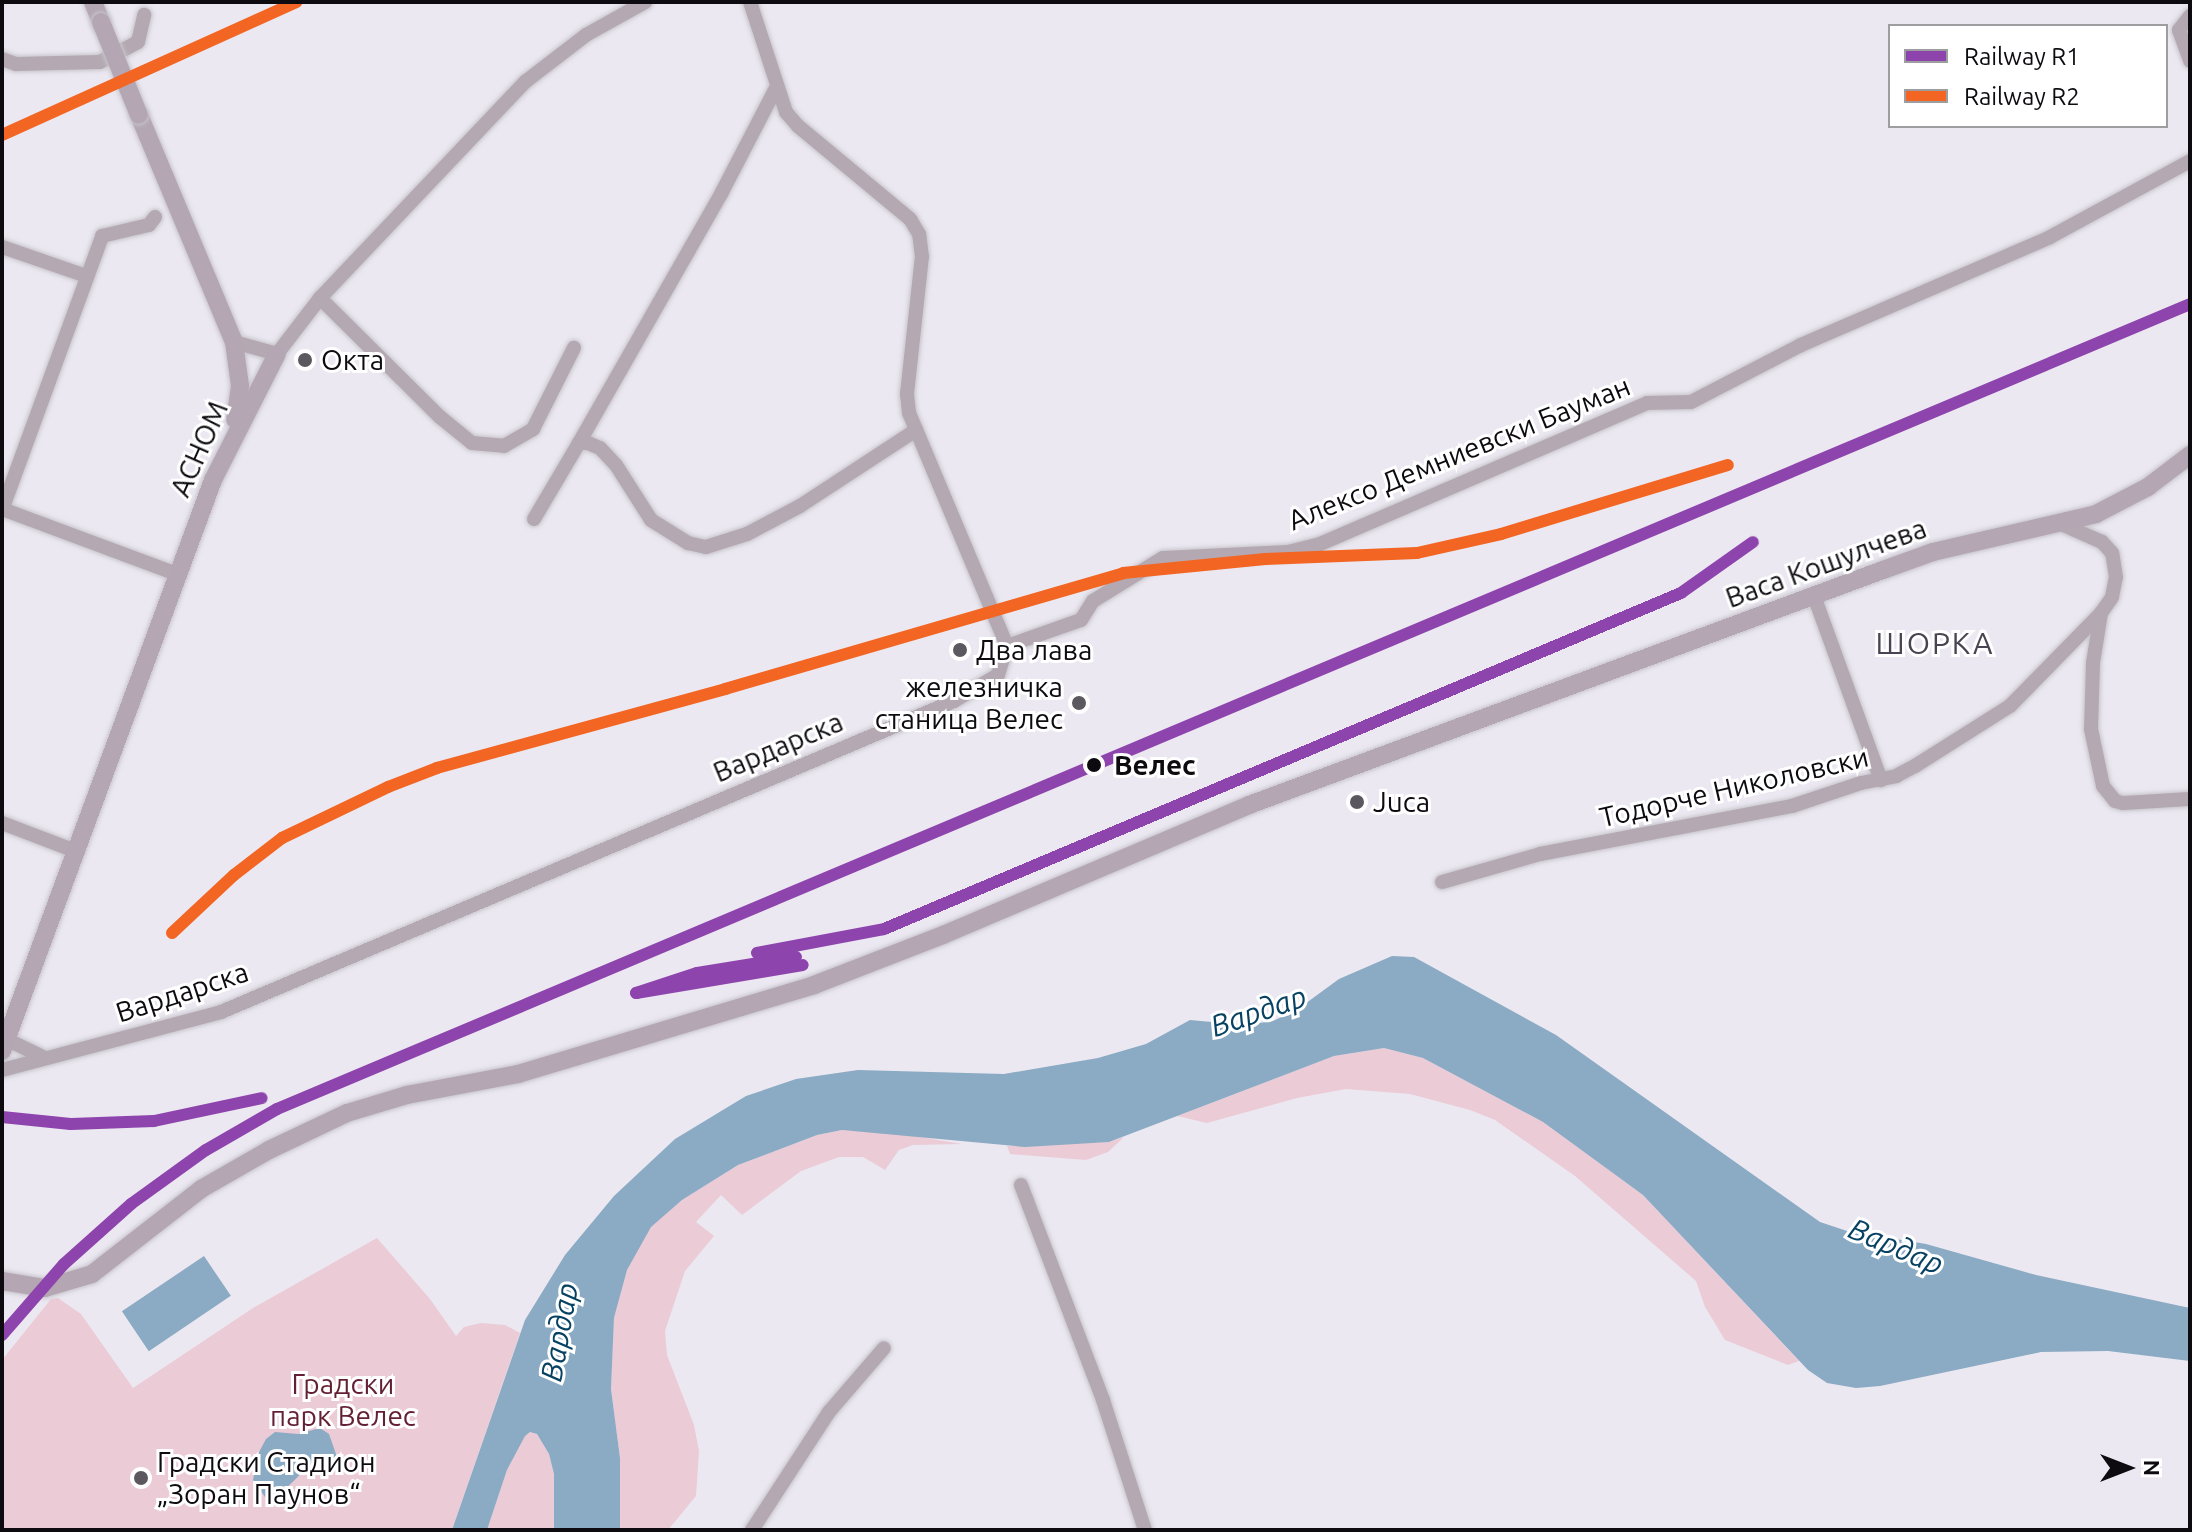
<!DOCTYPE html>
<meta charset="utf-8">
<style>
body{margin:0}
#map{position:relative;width:2192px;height:1532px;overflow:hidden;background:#ebe8f1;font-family:Ubuntu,sans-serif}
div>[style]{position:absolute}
.green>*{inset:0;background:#ebcbd6}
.water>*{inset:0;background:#8baac3;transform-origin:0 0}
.roads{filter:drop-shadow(0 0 2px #c8c5cc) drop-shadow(0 0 2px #c8c5cc)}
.street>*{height:14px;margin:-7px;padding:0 7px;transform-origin:7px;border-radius:7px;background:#b4a9b2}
.secondary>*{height:18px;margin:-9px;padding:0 9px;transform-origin:9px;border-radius:9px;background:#b4a7b3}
.bridges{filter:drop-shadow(0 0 2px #c8c5cc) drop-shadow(0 0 2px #c8c5cc)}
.secondary-bridge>*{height:18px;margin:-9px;padding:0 9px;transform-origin:9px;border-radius:9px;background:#b4a7b3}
.rail-1>*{height:12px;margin:-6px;padding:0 6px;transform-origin:6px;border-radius:6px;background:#8e44ad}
.rail-2>*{height:12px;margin:-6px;padding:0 6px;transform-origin:6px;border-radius:6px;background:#f26522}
.dots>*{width:22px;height:22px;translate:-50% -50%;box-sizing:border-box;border:4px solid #fff;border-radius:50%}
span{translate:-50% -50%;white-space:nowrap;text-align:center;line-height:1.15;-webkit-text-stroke:6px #fff;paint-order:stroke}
.poi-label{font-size:28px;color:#0d0b10}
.left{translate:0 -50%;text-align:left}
.right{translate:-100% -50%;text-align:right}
.street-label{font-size:28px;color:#0d0b10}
.stop-label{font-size:28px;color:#0d0b10;font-weight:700}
.park-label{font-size:28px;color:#631f33}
.neighbourhood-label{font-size:30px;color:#494452;letter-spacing:2px}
.water-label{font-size:30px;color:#084263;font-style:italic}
.frame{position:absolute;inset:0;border:4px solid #0d0b10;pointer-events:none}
.legend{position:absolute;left:1888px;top:24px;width:280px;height:104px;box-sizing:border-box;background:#fff;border:2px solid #9e9d9f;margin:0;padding:10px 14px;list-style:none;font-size:24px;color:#0d0b10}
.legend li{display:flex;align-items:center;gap:16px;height:40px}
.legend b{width:40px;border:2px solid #9e9d9f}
.north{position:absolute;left:2088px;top:1428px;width:80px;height:80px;-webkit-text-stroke:6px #fff;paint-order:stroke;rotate:90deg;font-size:22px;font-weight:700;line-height:32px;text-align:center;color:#0d0b10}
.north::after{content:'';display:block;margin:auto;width:28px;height:36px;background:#0d0b10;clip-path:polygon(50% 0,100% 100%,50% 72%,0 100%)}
</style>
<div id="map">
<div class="green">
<i style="clip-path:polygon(1384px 1048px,1423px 1058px,1543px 1122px,1643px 1195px,1799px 1361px,1788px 1365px,1725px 1340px,1705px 1307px,1696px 1281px,1575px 1176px,1495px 1120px,1470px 1110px,1410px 1094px,1346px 1089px,1297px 1098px,1207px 1123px,1177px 1116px,1334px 1056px)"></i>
<i style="clip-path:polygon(842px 1130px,902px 1134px,962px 1144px,913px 1145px,899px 1150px,885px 1170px,863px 1157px,839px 1157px,801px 1171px,742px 1215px,721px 1195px,696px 1222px,714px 1236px,685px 1271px,665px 1331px,667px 1355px,694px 1425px,699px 1451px,696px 1496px,668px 1530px,620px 1530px,620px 1458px,611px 1389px,614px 1318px,627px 1270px,650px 1227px,682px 1200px,738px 1165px,817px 1135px)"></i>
<i style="clip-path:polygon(1124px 1137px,1108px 1152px,1086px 1160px,1010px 1154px,1007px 1146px,1109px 1142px)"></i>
<i style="clip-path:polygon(377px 1238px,430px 1299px,456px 1336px,464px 1327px,481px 1323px,505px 1325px,520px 1333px,452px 1530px,2px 1530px,2px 1360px,51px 1299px,58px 1298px,81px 1314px,133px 1388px,253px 1308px)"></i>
<i style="clip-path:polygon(530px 1432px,537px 1434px,549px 1454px,554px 1474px,554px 1530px,487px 1530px,507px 1470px,525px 1435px)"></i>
</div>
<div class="water">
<i style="clip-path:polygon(1392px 956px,1414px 957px,1556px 1035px,1820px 1222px,1847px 1231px,1926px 1244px,2036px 1275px,2190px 1308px,2190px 1361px,2108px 1351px,2041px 1352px,1880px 1386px,1856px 1388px,1827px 1383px,1808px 1370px,1643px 1195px,1543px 1122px,1423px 1058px,1384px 1048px,1334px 1056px,1109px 1142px,1025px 1147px,842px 1130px,817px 1135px,738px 1165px,682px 1200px,651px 1227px,627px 1270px,614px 1318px,611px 1389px,620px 1458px,620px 1530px,554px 1530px,554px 1474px,549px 1454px,537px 1434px,530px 1432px,525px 1436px,507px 1470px,487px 1530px,452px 1530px,525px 1320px,565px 1255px,614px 1196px,675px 1139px,746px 1096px,796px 1079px,858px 1070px,1004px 1074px,1098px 1058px,1146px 1044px,1190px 1020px,1244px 1025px,1273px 1021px,1298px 1009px,1339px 979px)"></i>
<i style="left:204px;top:1256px;width:48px;height:99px;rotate:56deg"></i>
<i style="clip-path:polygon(320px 1428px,329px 1434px,337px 1457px,312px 1463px,270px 1504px,253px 1480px,258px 1454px,266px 1439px,275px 1432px,298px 1434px)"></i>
</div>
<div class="roads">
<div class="street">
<i style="left:2190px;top:16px;width:18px;rotate:128deg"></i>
<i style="left:2179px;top:30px;width:33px;rotate:70deg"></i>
<i style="left:2px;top:59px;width:15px;rotate:20deg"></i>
<i style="left:16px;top:64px;width:84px;rotate:-1.4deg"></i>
<i style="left:100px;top:62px;width:43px;rotate:-27.8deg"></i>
<i style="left:138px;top:42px;width:28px;rotate:-77deg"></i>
<i style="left:2px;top:247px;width:89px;rotate:19deg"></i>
<i style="left:320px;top:298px;width:169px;rotate:44.8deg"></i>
<i style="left:440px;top:417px;width:41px;rotate:39.1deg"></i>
<i style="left:472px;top:443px;width:32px;rotate:5deg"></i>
<i style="left:504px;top:446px;width:34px;rotate:-30deg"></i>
<i style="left:533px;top:429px;width:91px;rotate:-63.2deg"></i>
<i style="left:234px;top:342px;width:45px;rotate:15.6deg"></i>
<i style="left:277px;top:354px;width:71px;rotate:-52.5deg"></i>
<i style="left:320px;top:298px;width:298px;rotate:-46.5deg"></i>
<i style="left:525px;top:82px;width:77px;rotate:-37.6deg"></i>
<i style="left:586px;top:35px;width:68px;rotate:-29.2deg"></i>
<i style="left:579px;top:443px;width:289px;rotate:-60.3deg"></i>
<i style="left:722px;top:192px;width:117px;rotate:-62.6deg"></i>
<i style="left:2px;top:509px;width:187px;rotate:20.4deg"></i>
<i style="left:2px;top:510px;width:292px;rotate:-69.9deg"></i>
<i style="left:102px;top:236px;width:48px;rotate:-13.2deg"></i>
<i style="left:149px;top:225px;width:10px;rotate:-53deg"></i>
<i style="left:534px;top:519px;width:88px;rotate:-59.4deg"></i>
<i style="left:579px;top:443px;width:9px"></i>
<i style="left:588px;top:443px;width:13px;rotate:23deg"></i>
<i style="left:600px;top:448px;width:23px;rotate:47deg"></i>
<i style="left:616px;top:465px;width:65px;rotate:57.5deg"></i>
<i style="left:651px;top:520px;width:44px;rotate:31.9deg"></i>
<i style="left:688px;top:543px;width:18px;rotate:13deg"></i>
<i style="left:706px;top:547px;width:43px;rotate:-17.6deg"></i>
<i style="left:747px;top:534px;width:60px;rotate:-27.8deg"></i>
<i style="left:800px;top:506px;width:139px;rotate:-33.2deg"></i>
<i style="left:1814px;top:596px;width:196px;rotate:70deg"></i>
<i style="left:2101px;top:613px;width:51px;rotate:99.1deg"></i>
<i style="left:2093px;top:663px;width:66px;rotate:91.7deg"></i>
<i style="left:2091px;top:729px;width:58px;rotate:78.1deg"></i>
<i style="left:2103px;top:786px;width:19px;rotate:51deg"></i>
<i style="left:2115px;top:801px;width:8px;rotate:14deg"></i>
<i style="left:2123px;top:803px;width:67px;rotate:-3.4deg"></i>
<i style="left:1007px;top:646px;width:78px;rotate:-19.4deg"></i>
<i style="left:1081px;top:620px;width:22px;rotate:-58deg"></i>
<i style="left:1093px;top:601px;width:82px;rotate:-31.6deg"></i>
<i style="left:1163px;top:558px;width:125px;rotate:-2.7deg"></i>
<i style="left:1288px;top:552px;width:33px;rotate:-14deg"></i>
<i style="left:1320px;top:544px;width:356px;rotate:-23.3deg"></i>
<i style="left:1647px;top:403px;width:44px;rotate:-1.3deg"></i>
<i style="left:1691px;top:402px;width:124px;rotate:-27.4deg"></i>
<i style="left:1801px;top:345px;width:271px;rotate:-23.4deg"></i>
<i style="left:2050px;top:237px;width:159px;rotate:-28.5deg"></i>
<i style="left:2px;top:823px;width:81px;rotate:20.9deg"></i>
<i style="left:1442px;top:882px;width:102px;rotate:-15.9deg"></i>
<i style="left:1540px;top:854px;width:257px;rotate:-10.8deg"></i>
<i style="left:1792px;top:806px;width:73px;rotate:-18.4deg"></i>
<i style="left:1861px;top:783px;width:36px;rotate:-11deg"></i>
<i style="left:1896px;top:776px;width:21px;rotate:-28deg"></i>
<i style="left:1915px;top:766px;width:112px;rotate:-32.3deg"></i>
<i style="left:2010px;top:706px;width:130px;rotate:-45.6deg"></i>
<i style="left:2101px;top:613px;width:19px;rotate:-55deg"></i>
<i style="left:2112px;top:597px;width:20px;rotate:-79deg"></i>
<i style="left:2116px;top:577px;width:24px;rotate:-99deg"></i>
<i style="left:2112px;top:553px;width:15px;rotate:-132deg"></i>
<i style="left:2102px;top:542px;width:45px;rotate:-156.3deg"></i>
<i style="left:8px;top:1040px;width:39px;rotate:26deg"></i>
<i style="left:2px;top:1070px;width:227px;rotate:-14.8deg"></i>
<i style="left:221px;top:1012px;width:796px;rotate:-22.99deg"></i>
<i style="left:954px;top:701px;width:51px;rotate:-30.6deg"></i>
<i style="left:998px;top:675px;width:30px;rotate:-73deg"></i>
<i style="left:1007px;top:646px;width:253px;rotate:-112.8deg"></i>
<i style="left:909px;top:413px;width:19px;rotate:-96deg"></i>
<i style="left:907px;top:394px;width:138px;rotate:-83.8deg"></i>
<i style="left:922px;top:257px;width:23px;rotate:-97deg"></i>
<i style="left:919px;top:234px;width:17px;rotate:-121deg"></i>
<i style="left:910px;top:219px;width:146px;rotate:-140.3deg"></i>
<i style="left:798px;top:126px;width:18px;rotate:-131deg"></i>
<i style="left:786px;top:112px;width:116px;rotate:-108.1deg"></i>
<i style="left:1021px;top:1185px;width:230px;rotate:69.1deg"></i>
<i style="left:1103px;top:1400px;width:137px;rotate:72.1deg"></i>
<i style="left:752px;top:1530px;width:141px;rotate:-56.9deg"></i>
<i style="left:829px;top:1412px;width:84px;rotate:-49.3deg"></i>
</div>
<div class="secondary">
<i style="left:93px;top:2px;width:22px;rotate:68deg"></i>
<i style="left:139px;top:115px;width:246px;rotate:67.3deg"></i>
<i style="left:234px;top:342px;width:44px;rotate:82.2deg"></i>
<i style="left:240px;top:386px;width:34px;rotate:98deg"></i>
<i style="left:2px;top:1051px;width:609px;rotate:-69.72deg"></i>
<i style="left:213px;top:480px;width:141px;rotate:-63.1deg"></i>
<i style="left:2px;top:1281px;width:44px;rotate:9.2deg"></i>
<i style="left:45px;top:1288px;width:49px;rotate:-16.6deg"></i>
<i style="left:92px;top:1274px;width:138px;rotate:-37.9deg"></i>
<i style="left:201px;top:1189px;width:78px;rotate:-29.8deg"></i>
<i style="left:269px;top:1150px;width:86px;rotate:-25.4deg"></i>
<i style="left:347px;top:1113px;width:63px;rotate:-16.7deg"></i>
<i style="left:407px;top:1095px;width:113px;rotate:-10.7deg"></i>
<i style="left:518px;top:1074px;width:309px;rotate:-16.7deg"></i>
<i style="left:814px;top:985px;width:138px;rotate:-21.2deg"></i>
<i style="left:943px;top:935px;width:332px;rotate:-23deg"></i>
<i style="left:1249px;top:805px;width:676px;rotate:-20.34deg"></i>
<i style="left:1883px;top:570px;width:53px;rotate:-19.8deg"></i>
<i style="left:1933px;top:552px;width:167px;rotate:-13.1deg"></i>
<i style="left:2096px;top:514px;width:59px;rotate:-27.4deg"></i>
<i style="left:2148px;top:487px;width:53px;rotate:-37.3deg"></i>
</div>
</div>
<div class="bridges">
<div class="secondary-bridge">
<i style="left:101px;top:22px;width:100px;rotate:67.8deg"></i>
</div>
</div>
<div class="rail-1">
<i style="left:757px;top:953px;width:129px;rotate:-10.7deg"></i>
<i style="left:884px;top:929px;width:865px;rotate:-22.86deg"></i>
<i style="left:1681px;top:593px;width:88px;rotate:-35.3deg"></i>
<i style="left:796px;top:957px;width:100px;rotate:170.8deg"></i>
<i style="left:697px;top:973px;width:64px;rotate:161.8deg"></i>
<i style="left:636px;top:993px;width:169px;rotate:-9.5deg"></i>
<i style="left:2px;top:1117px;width:69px;rotate:5.8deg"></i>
<i style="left:71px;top:1124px;width:83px;rotate:-2.1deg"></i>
<i style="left:154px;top:1121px;width:110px;rotate:-12deg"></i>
<i style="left:2px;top:1335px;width:94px;rotate:-48.9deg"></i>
<i style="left:64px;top:1264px;width:90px;rotate:-41.8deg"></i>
<i style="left:131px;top:1204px;width:92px;rotate:-35.8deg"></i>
<i style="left:206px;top:1150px;width:82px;rotate:-30deg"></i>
<i style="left:277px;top:1109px;width:2075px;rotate:-22.82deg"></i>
</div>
<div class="rail-2">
<i style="left:2px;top:135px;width:323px;rotate:-24.3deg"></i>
<i style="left:172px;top:933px;width:85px;rotate:-43.1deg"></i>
<i style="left:234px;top:875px;width:61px;rotate:-37.6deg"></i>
<i style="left:282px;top:838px;width:118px;rotate:-25.7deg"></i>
<i style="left:388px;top:787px;width:53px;rotate:-21.2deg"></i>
<i style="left:437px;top:768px;width:299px;rotate:-15.3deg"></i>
<i style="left:725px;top:689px;width:415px;rotate:-16.2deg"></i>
<i style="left:1123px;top:573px;width:143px;rotate:-5.6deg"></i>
<i style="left:1265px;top:559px;width:152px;rotate:-2.3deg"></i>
<i style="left:1417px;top:553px;width:86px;rotate:-12.7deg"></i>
<i style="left:1501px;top:534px;width:237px;rotate:-16.9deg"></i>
</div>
<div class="dots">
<i style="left:305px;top:360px;background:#5b585f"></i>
<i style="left:960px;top:650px;background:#5b585f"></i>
<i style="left:1079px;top:703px;background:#5b585f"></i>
<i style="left:1094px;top:765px;background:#0d0b10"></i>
<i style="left:1357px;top:802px;background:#5b585f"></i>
<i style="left:141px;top:1478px;background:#5b585f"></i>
</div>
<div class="poi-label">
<span class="left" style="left:321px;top:360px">Окта</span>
<span class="left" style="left:976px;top:650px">Два лава</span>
<span class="right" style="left:1063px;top:703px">железничка<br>станица Велес</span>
<span class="left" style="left:1373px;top:802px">Juca</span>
<span class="left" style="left:157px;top:1478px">Градски Стадион<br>„Зоран Паунов“</span>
</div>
<div class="street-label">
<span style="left:199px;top:449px;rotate:-66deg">АСНОМ</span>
<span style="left:1459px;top:453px;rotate:-22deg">Алексо Демниевски Бауман</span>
<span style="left:1826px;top:563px;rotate:-20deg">Васа Кошулчева</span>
<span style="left:778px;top:747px;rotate:-23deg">Вардарска</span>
<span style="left:1734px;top:787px;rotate:-13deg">Тодорче Николовски</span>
<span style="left:182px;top:992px;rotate:-18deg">Вардарска</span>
</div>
<div class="stop-label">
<span class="left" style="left:1114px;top:765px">Велес</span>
</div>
<div class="park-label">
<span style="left:343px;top:1400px">Градски<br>парк Велес</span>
</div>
<div class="neighbourhood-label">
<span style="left:1935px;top:643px">ШОРКА</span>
</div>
<div class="water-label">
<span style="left:1258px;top:1011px;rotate:-19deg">Вардар</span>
<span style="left:1896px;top:1246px;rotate:23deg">Вардар</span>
<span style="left:559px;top:1332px;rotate:-80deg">Вардар</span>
</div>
<div class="frame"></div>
<ul class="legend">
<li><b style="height:10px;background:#8e44ad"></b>Railway R1</li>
<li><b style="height:10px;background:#f26522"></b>Railway R2</li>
</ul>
<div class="north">N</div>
</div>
